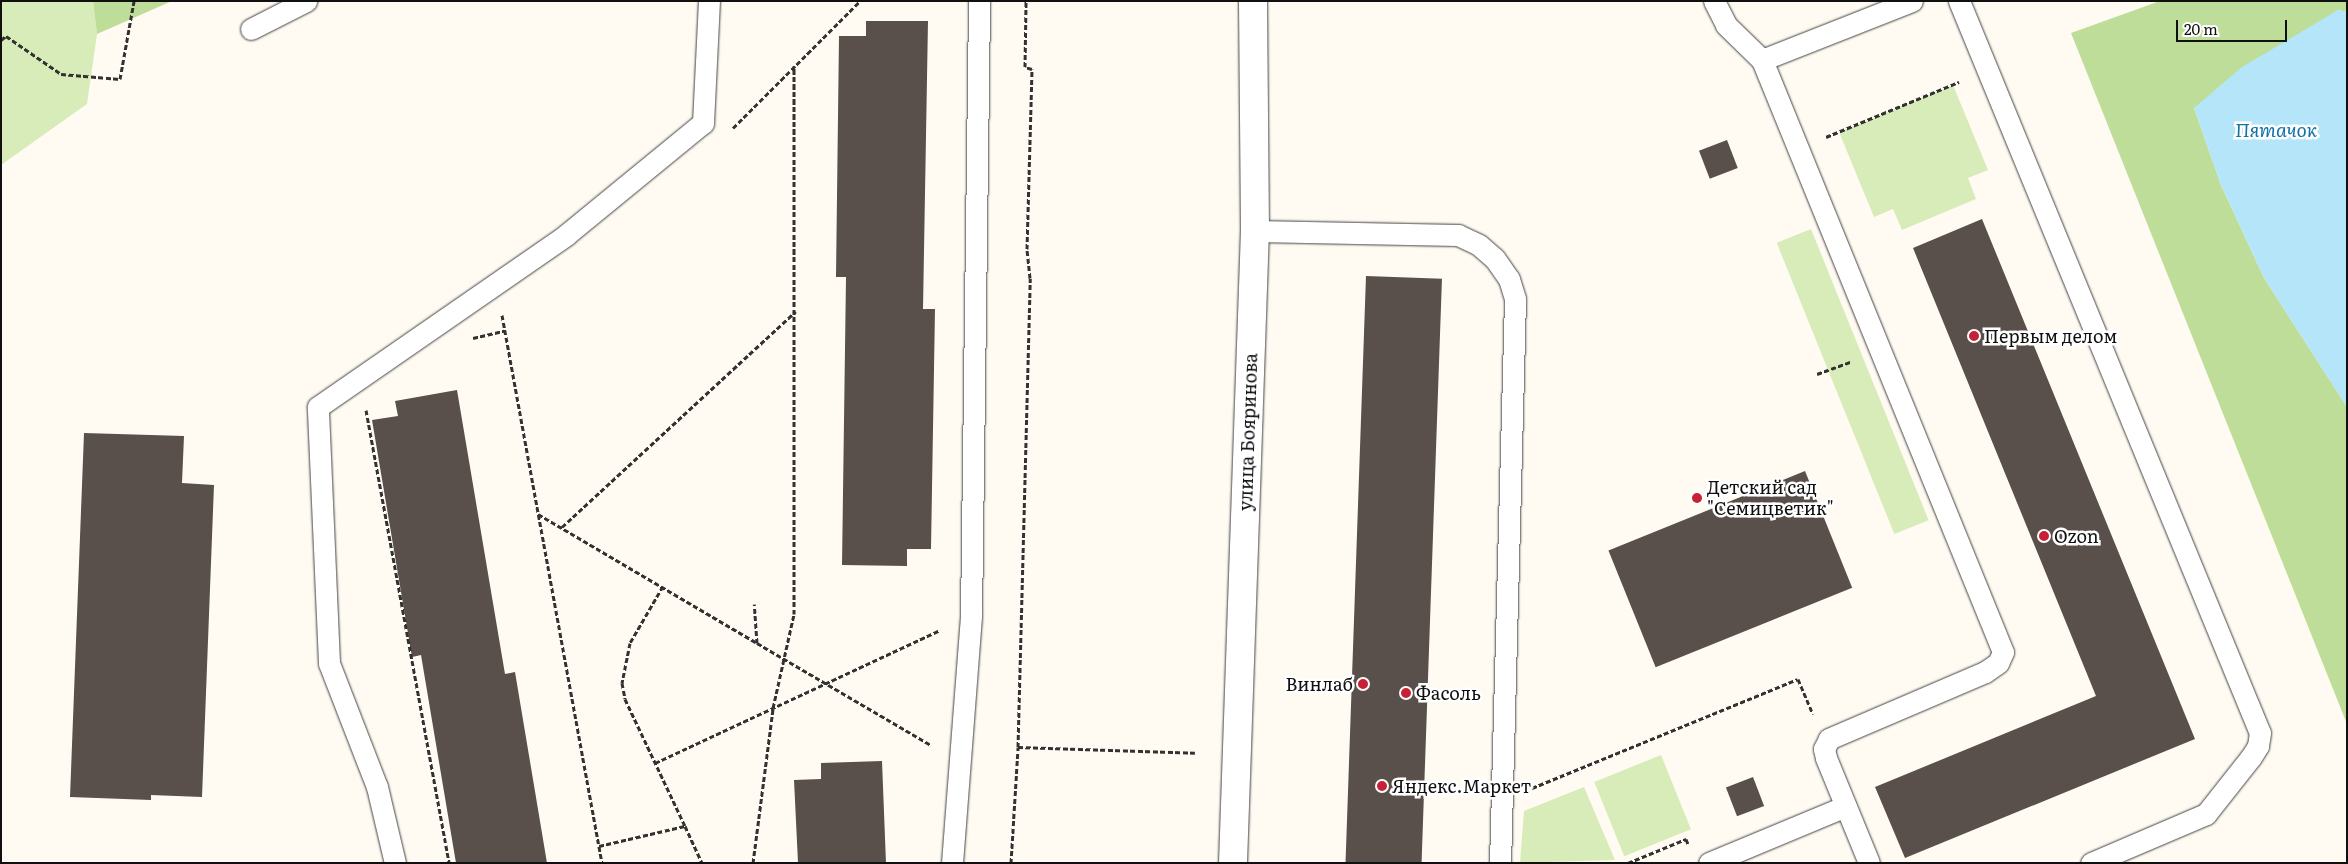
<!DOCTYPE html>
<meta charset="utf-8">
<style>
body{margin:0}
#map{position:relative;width:2348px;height:864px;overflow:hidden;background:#fffbf2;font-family:Literata,serif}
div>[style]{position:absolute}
.green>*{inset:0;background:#d8ecba;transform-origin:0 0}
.forest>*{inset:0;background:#bddd98}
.water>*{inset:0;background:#b5e5f8}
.building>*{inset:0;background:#594f4b;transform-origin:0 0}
.path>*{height:3px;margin-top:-1.5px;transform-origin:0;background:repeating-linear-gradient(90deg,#323232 0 5px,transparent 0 7.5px)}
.roads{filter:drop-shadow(0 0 1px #434343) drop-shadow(0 0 1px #434343)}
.service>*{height:21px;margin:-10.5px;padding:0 10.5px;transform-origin:10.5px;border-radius:10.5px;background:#fff}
.minor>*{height:28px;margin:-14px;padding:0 14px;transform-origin:14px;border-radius:14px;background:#fff}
.dots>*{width:14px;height:14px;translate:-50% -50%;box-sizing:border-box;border:2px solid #fff;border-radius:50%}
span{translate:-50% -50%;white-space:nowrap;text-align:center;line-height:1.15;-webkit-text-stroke:5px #fff;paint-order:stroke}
.poi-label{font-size:18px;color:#101010}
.left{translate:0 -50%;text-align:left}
.right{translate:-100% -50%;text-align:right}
.street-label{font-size:18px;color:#101010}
.water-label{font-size:19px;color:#1373a7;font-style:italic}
.frame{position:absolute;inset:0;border:2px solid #101010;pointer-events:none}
.scale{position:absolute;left:2176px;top:20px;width:111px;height:22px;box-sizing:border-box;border:2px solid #101010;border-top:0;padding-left:6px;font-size:15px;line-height:18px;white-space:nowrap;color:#101010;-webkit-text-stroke:4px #fff;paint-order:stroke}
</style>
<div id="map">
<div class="green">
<i style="clip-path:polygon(1px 1px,93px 1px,97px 34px,87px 104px,1px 165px)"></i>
<i style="clip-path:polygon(1953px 85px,1988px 170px,1968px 178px,1976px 199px,1902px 230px,1893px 209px,1874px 217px,1839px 132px)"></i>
<i style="left:1811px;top:229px;width:314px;height:37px;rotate:68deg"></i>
<i style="left:1661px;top:755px;width:80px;height:72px;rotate:68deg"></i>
<i style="clip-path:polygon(1584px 787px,1615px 860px,1520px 863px,1524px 811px)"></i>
</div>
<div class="forest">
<i style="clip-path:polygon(93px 1px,172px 1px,97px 34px)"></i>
<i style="clip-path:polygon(2160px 1px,2347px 1px,2347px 12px,2338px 10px,2194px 108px,2221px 185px,2264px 278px,2347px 407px,2347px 724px,2071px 33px)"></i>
</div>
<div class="water">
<i style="clip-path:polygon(2338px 10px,2347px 12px,2347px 407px,2264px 278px,2221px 185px,2194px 108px,2242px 67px)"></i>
</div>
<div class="building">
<i style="clip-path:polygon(866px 21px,928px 21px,923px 309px,935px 309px,931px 549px,907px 549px,907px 566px,842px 565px,846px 277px,836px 277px,839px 36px,866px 36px)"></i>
<i style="left:1727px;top:140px;width:30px;height:30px;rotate:69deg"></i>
<i style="clip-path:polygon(1982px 219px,2195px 739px,1905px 858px,1875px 787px,2096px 696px,1913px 248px)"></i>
<i style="left:1366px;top:276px;width:76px;height:587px;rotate:2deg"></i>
<i style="clip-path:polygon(457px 390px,505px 674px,515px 672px,547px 863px,456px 863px,421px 655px,412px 657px,372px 420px,398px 416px,395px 401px)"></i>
<i style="clip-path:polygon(84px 433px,184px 436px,182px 483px,214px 485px,202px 797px,151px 795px,151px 800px,70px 797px)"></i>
<i style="left:1805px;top:471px;width:126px;height:212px;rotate:68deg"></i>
<i style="clip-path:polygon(882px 761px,886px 863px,798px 863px,794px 780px,821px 779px,821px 763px)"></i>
<i style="left:1753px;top:777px;width:31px;height:29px;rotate:69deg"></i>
</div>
<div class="path">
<i style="left:1px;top:40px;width:6px;rotate:-39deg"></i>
<i style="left:6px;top:36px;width:67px;rotate:34.6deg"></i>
<i style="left:61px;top:74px;width:59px;rotate:4.8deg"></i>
<i style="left:120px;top:79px;width:79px;rotate:-79.8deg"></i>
<i style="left:733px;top:128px;width:180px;rotate:-45deg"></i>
<i style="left:1826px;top:137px;width:144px;rotate:-22.5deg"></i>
<i style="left:502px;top:315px;width:557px;rotate:79.66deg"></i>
<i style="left:473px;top:338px;width:32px;rotate:-13deg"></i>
<i style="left:1817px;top:374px;width:37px;rotate:-20deg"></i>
<i style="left:366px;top:410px;width:461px;rotate:79.6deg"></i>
<i style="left:538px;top:514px;width:254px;rotate:30.5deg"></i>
<i style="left:757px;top:643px;width:39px;rotate:-94deg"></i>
<i style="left:562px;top:527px;width:318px;rotate:-42.7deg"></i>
<i style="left:663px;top:586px;width:66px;rotate:120.1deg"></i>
<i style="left:630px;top:643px;width:41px;rotate:101.3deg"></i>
<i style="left:622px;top:683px;width:16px;rotate:79deg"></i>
<i style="left:625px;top:699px;width:140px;rotate:64.7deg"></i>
<i style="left:757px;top:643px;width:202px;rotate:30.4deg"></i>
<i style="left:1018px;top:747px;width:177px;rotate:1.9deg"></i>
<i style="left:655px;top:763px;width:315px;rotate:-25deg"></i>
<i style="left:1532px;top:788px;width:287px;rotate:-22.3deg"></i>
<i style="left:1798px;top:679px;width:38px;rotate:67deg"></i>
<i style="left:599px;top:846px;width:88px;rotate:-13.1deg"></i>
<i style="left:685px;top:826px;width:41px;rotate:65.3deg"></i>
<i style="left:753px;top:863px;width:156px;rotate:-82.6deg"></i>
<i style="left:773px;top:708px;width:96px;rotate:-77.4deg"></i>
<i style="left:794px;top:614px;width:548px;rotate:-90deg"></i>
<i style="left:1011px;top:863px;width:116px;rotate:-86.5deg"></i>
<i style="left:1018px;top:747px;width:469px;rotate:-88.5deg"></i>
<i style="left:1030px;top:278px;width:29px;rotate:-96deg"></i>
<i style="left:1027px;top:249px;width:180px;rotate:-88.4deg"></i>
<i style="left:1032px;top:69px;width:7px;rotate:-164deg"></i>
<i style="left:1025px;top:67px;width:66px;rotate:-89.1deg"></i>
<i style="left:1628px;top:863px;width:63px;rotate:-22.5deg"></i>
<i style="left:1686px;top:839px;width:5px;rotate:68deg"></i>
</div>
<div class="roads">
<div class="service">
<i style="left:1714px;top:1px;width:27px;rotate:63deg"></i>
<i style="left:1726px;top:25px;width:50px;rotate:44.2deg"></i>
<i style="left:1762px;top:60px;width:639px;rotate:67.85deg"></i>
<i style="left:2003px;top:652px;width:12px;rotate:114deg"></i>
<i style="left:1998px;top:663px;width:16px;rotate:145deg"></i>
<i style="left:1985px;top:672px;width:170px;rotate:156.8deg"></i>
<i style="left:1829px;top:739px;width:11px;rotate:117deg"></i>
<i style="left:1824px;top:749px;width:9px;rotate:77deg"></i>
<i style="left:1826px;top:758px;width:113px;rotate:67.7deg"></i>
<i style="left:1959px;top:1px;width:791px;rotate:67.65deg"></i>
<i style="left:2260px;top:733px;width:13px;rotate:99deg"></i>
<i style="left:2258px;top:746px;width:13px;rotate:122deg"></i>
<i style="left:2251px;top:757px;width:73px;rotate:128.3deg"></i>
<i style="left:2206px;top:814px;width:125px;rotate:156.9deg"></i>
<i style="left:251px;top:29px;width:62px;rotate:-27deg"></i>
<i style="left:1762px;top:60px;width:161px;rotate:-21.5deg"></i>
<i style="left:1255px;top:231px;width:203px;rotate:1.1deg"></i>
<i style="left:1458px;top:235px;width:23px;rotate:25deg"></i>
<i style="left:1479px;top:245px;width:21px;rotate:41deg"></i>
<i style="left:1495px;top:259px;width:24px;rotate:55deg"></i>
<i style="left:1509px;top:279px;width:21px;rotate:73deg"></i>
<i style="left:1515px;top:299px;width:564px;rotate:91.52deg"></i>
<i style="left:395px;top:863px;width:78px;rotate:-103.3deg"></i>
<i style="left:377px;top:787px;width:133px;rotate:-111.2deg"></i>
<i style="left:329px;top:663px;width:256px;rotate:-92.5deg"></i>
<i style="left:318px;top:407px;width:302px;rotate:-34.7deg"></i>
<i style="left:566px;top:235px;width:177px;rotate:-39.3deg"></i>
<i style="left:703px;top:123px;width:122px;rotate:-87.2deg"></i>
<i style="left:952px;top:863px;width:248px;rotate:-85.6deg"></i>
<i style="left:971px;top:616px;width:615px;rotate:-89.25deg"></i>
<i style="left:1709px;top:863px;width:148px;rotate:-22.6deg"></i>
</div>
<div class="minor">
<i style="left:1233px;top:863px;width:632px;rotate:-88.01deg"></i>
<i style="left:1255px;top:231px;width:230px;rotate:-90.5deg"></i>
</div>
</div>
<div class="dots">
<i style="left:1974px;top:336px;background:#c62137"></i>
<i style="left:1697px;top:498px;background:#c62137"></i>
<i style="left:2044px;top:536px;background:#c62137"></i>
<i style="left:1363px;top:684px;background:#c62137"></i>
<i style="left:1406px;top:693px;background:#c62137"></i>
<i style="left:1382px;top:786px;background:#c62137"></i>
</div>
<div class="poi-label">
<span class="left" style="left:1984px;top:336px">Первым делом</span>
<span class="left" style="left:1707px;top:498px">Детский сад<br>"Семицветик"</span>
<span class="left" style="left:2054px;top:536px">Ozon</span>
<span class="right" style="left:1353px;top:684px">Винлаб</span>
<span class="left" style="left:1416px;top:693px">Фасоль</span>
<span class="left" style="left:1392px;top:786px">Яндекс.Маркет</span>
</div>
<div class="street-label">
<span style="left:1248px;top:432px;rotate:-88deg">улица Бояринова</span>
</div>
<div class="water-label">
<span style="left:2276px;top:130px">Пятачок</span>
</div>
<div class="frame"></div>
<div class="scale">20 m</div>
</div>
